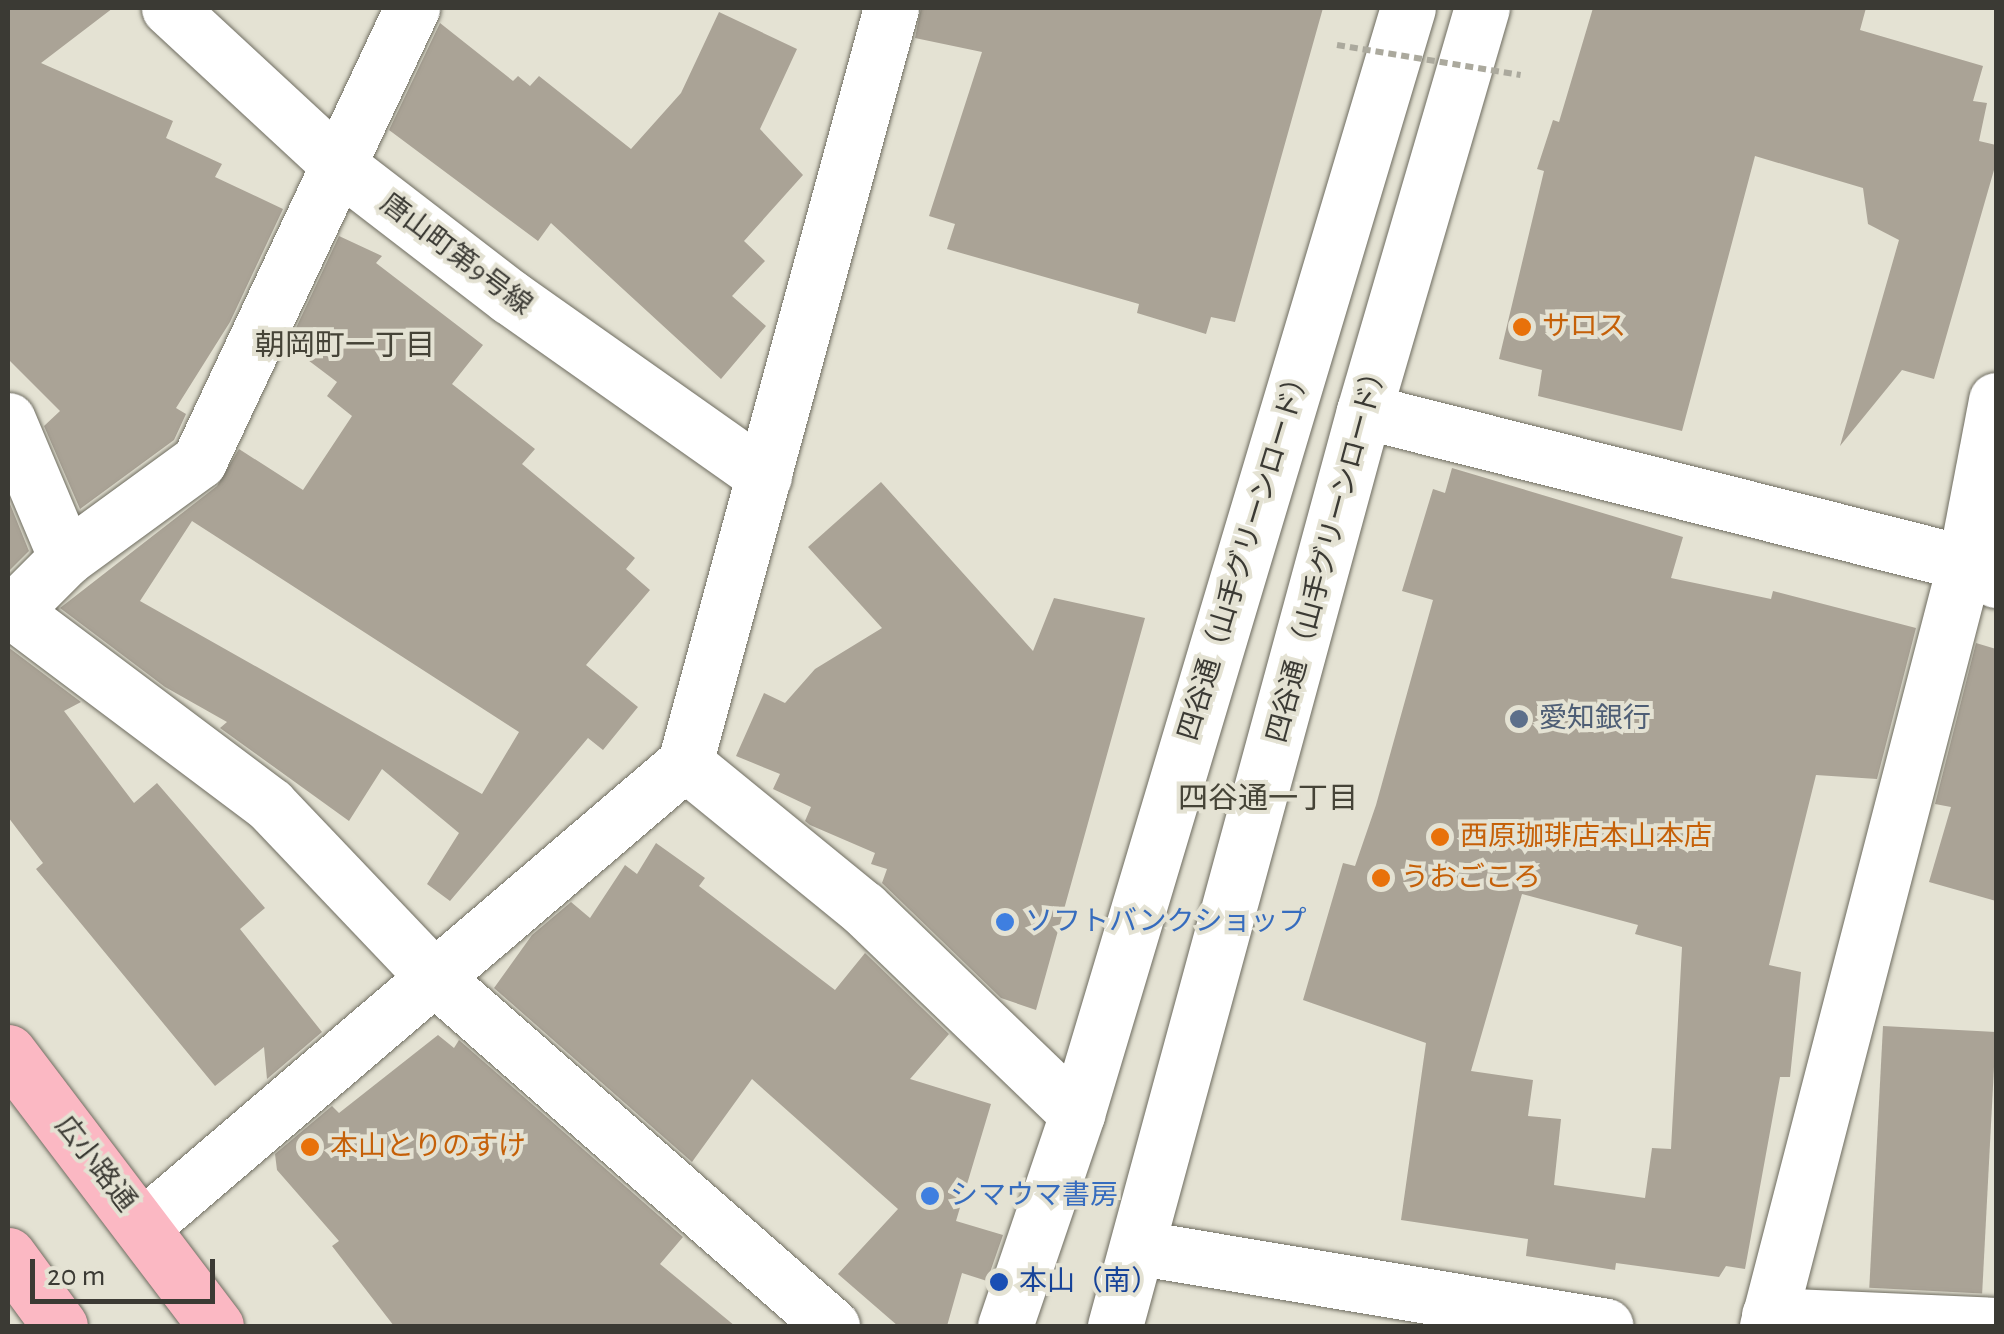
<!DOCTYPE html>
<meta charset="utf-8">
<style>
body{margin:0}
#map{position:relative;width:2004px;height:1334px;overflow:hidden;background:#e4e2d3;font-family:"Alegreya Sans","Noto Sans JP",sans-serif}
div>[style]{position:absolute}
.building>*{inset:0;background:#aaa396;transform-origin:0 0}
.roads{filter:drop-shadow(0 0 2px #6e6c60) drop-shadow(0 0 2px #6e6c60)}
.minor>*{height:55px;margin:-27.5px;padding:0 27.5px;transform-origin:27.5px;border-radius:27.5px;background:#fff}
.major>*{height:55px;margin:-27.5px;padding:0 27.5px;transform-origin:27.5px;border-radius:27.5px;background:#fbb8c3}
.path-bridge>*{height:6px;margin-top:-3px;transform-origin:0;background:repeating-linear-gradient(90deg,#aba99d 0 8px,transparent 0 13px)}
.dots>*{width:28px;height:28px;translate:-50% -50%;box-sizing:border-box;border:5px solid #e4e2d3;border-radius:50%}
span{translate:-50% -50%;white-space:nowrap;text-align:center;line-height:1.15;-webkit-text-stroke:8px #e4e2d3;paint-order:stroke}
.street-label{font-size:28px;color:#3b3a34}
.food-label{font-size:28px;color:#c56008}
.left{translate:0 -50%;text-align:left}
.service-label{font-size:28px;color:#4e5e75}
.shop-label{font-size:28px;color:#366cbe}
.transit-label{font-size:28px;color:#164399}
.neighbourhood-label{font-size:30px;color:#454337}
.frame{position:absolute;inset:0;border:10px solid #3b3a34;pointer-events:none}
.scale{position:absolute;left:30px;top:1259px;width:185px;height:45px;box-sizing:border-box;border:5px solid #3b3a34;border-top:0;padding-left:12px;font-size:30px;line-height:35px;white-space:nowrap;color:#3b3a34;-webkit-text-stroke:8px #e4e2d3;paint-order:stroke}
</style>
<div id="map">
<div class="building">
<i style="clip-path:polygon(8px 8px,113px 8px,41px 63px,173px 121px,166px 138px,222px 164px,215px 177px,283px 209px,230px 322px,176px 408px,186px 414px,174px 440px,80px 509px,44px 426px,60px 411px,8px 359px)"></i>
<i style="clip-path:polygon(921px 8px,1323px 8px,1235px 322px,1211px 317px,1206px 334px,1137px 313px,1139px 304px,947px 249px,955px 224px,929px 216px,982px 52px,915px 38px)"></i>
<i style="clip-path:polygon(1593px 8px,1866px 8px,1860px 30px,1983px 66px,1973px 101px,1987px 103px,1979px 141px,1996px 145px,1996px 163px,1934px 379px,1902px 370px,1840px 446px,1899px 240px,1868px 224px,1863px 188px,1755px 156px,1682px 431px,1538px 396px,1542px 370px,1499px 359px,1544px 171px,1537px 169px,1553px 120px,1559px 122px)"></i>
<i style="clip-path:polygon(719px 12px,797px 49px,760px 129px,803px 175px,744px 241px,765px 261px,732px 296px,766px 326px,721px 379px,551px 223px,538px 241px,389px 130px,440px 23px,513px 81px,518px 76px,530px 86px,539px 76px,631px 149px,681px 93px)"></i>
<i style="clip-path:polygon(evenodd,339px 236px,382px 256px,376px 263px,483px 345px,452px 384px,535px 449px,522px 464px,635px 558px,626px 569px,650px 590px,586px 665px,638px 707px,603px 750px,588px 738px,450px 901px,427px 884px,459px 833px,382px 769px,349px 821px,220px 728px,227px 722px,165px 687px,60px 608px,217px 486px,239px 449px,303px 490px,352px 416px,327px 396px,337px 382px,288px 345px,339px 236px,192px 521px,519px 732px,482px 794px,140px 601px,192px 521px)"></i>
<i style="clip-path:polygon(evenodd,1452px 468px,1683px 537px,1671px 578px,1771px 599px,1773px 591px,1916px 628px,1877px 779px,1816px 775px,1769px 965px,1801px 972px,1790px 1077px,1780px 1077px,1745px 1269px,1726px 1266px,1719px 1277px,1616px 1263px,1615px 1270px,1526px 1256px,1528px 1239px,1401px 1220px,1426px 1043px,1303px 1000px,1343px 863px,1355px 866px,1376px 805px,1433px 600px,1402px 591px,1433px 489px,1445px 493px,1452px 468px,1522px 894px,1638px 925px,1635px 934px,1682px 947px,1671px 1149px,1652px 1148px,1645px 1198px,1554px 1185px,1561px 1119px,1528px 1116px,1533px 1080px,1471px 1071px,1522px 894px)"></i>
<i style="clip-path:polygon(881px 482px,1033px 651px,1054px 598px,1145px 618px,1036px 1010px,1001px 998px,882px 883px,887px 869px,871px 864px,875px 853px,810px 825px,805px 821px,811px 807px,773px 789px,780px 774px,736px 756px,764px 693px,785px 703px,815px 669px,882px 628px,808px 547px)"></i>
<i style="clip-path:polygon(8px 499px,29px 551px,8px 572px)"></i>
<i style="clip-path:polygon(1976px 643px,1996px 649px,1996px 901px,1929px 882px,1951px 807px,1935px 804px)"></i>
<i style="clip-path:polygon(8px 647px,81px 702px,64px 711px,134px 803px,157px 783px,265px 908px,240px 929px,322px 1032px,267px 1079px,264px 1047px,215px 1086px,36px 869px,43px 863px,8px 817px)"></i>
<i style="clip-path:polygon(656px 843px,705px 878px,699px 886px,835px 990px,865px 953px,949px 1034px,910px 1079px,991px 1104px,956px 1221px,1003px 1235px,987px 1281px,962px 1273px,947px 1326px,898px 1326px,838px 1274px,898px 1209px,752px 1079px,692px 1162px,494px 988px,532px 935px,571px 902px,590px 918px,625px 865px,637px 874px)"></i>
<i style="left:1883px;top:1026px;width:113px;height:262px;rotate:3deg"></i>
<i style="clip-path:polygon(438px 1035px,454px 1048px,459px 1040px,683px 1237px,660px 1264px,735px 1326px,394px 1326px,332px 1246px,339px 1241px,277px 1170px,275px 1154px,332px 1106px,339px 1113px)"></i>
</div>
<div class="roads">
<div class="minor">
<i style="left:169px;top:8px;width:234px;rotate:42.8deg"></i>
<i style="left:341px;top:167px;width:213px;rotate:37.6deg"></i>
<i style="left:510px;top:297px;width:311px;rotate:35.2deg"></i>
<i style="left:1364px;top:411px;width:620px;rotate:14.19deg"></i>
<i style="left:1965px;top:563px;width:35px;rotate:29deg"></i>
<i style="left:8px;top:420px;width:150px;rotate:67.2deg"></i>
<i style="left:12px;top:611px;width:323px;rotate:36.9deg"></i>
<i style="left:270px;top:805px;width:239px;rotate:46.4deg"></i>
<i style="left:435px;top:978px;width:528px;rotate:41.24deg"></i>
<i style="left:8px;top:616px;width:82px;rotate:-45deg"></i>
<i style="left:66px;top:558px;width:165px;rotate:-36.1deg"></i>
<i style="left:199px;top:461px;width:501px;rotate:-64.82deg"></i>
<i style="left:685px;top:763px;width:230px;rotate:39.2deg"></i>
<i style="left:863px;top:908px;width:297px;rotate:43.9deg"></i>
<i style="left:143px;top:1226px;width:713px;rotate:-40.51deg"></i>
<i style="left:685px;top:763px;width:783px;rotate:-74.74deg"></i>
<i style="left:1141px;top:1248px;width:471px;rotate:9.5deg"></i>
<i style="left:1769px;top:1315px;width:227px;rotate:2.5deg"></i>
<i style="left:1005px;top:1326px;width:224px;rotate:-71.2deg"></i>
<i style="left:1077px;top:1114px;width:1154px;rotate:-73.34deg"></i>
<i style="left:1115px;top:1326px;width:948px;rotate:-74.78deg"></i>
<i style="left:1364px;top:411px;width:420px;rotate:-73.7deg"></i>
<i style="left:1767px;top:1326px;width:788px;rotate:-75.45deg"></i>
<i style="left:1965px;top:563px;width:166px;rotate:-79.2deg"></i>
</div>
<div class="major">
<i style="left:8px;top:1052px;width:344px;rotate:52.8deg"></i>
<i style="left:8px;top:1255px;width:88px;rotate:53.8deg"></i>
</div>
</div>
<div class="path-bridge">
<i style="left:1337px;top:45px;width:186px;rotate:9.3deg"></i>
</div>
<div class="dots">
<i style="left:1522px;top:327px;background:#e8710a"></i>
<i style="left:1519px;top:719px;background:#5c6f8a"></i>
<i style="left:1440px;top:837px;background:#e8710a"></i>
<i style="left:1381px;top:878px;background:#e8710a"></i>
<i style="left:1005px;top:922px;background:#3f7fe0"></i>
<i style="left:310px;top:1147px;background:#e8710a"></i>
<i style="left:930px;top:1196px;background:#3f7fe0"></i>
<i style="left:999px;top:1282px;background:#1a4fb4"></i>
</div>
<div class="street-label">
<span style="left:456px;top:255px;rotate:37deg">唐山町第9号線</span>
<span style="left:1328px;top:551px;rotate:-75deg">四谷通 （山手グリーンロード）</span>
<span style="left:1245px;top:553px;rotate:-73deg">四谷通（山手グリーンロード）</span>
<span style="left:95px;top:1164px;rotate:52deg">広小路通</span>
</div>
<div class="food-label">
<span class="left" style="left:1542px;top:327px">サロス</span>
<span class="left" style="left:1460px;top:837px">西原珈琲店本山本店</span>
<span class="left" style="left:1401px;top:878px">うおごころ</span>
<span class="left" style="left:330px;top:1147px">本山とりのすけ</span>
</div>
<div class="service-label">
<span class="left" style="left:1539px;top:719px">愛知銀行</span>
</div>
<div class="shop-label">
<span class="left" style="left:1025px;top:922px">ソフトバンクショップ</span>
<span class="left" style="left:950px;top:1196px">シマウマ書房</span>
</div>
<div class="transit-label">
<span class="left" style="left:1019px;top:1282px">本山（南）</span>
</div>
<div class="neighbourhood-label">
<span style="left:345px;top:346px">朝岡町一丁目</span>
<span style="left:1268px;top:799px">四谷通一丁目</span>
</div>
<div class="frame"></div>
<div class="scale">20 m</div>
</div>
